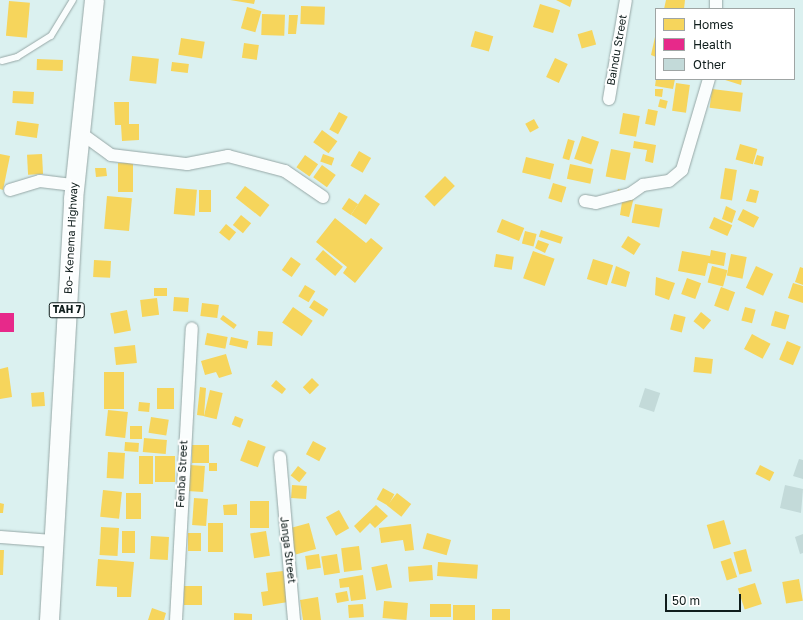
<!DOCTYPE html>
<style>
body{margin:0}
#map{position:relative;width:803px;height:620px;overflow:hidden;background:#dbf1f0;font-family:"Golos Text",sans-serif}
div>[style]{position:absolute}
.homes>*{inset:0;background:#f6d55c;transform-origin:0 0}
.health>*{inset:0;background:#e7298a;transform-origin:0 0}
.building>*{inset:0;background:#c3dad9;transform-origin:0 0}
.roads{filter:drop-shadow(0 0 1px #96a7a6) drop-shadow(0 0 1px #96a7a6)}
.service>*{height:6px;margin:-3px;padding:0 3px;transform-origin:3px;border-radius:3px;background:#fafdfd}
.minor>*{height:12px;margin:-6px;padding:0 6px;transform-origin:6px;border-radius:6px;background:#fafdfd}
.trunk>*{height:19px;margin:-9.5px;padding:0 9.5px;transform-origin:9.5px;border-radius:9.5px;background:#fafdfd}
span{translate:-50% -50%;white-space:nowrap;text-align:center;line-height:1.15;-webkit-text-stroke:4px #fff;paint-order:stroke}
.shield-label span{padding:1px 3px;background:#fff;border:1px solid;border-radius:3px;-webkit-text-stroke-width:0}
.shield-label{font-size:10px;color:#0f1d1c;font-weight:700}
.street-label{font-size:11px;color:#0f1d1c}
.legend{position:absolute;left:655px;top:8px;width:140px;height:72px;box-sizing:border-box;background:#fff;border:1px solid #9fa5a4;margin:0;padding:5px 7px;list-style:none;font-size:12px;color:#0f1d1c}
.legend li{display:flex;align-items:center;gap:8px;height:20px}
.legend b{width:20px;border:1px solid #9fa5a4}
.scale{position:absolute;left:665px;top:594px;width:76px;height:18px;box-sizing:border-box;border:2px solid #0f1d1c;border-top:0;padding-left:5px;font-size:12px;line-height:14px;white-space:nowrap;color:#0f1d1c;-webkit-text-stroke:3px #fff;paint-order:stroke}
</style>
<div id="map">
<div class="homes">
<i style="clip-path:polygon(230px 0,255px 0,254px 4px)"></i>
<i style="clip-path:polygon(556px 0,572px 0,570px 7px)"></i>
<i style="clip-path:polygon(666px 0,685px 0,684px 9px,664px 9px)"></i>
<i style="left:9px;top:1px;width:21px;height:35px;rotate:5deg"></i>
<i style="left:540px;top:4px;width:21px;height:24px;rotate:17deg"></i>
<i style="left:301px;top:6px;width:24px;height:18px;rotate:2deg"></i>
<i style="left:247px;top:7px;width:15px;height:22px;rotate:16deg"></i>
<i style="left:262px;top:14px;width:23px;height:21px;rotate:2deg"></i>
<i style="clip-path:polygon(289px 15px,298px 15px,296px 34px,288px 34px)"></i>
<i style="left:592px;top:30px;width:15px;height:15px;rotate:74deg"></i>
<i style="left:475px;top:31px;width:19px;height:16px;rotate:16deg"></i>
<i style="clip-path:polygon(655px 37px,656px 37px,656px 57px,651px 55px)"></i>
<i style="left:181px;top:38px;width:24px;height:17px;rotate:9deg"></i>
<i style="left:244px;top:43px;width:15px;height:15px;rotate:8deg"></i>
<i style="left:132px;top:56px;width:27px;height:25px;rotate:6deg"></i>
<i style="left:555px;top:58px;width:14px;height:21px;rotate:25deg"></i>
<i style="left:37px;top:59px;width:26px;height:11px;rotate:2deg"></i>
<i style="left:172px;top:62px;width:17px;height:9px;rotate:7deg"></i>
<i style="clip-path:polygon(656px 79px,675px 79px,673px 89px,655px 86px)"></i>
<i style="clip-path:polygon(722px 79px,742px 79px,741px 85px)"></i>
<i style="left:676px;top:83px;width:14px;height:28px;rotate:8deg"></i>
<i style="clip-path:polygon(655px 89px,663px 89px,662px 97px,655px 96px)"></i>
<i style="left:712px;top:89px;width:31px;height:19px;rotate:7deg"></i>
<i style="left:13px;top:91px;width:21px;height:12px;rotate:3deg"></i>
<i style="left:660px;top:99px;width:8px;height:8px;rotate:14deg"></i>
<i style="clip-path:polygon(114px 102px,129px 102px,129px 124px,139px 124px,139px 140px,122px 141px,121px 125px,115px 125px)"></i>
<i style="left:648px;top:109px;width:10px;height:15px;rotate:11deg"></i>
<i style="left:339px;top:112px;width:10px;height:20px;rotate:29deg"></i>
<i style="left:623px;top:113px;width:17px;height:21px;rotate:10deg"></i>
<i style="left:534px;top:119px;width:10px;height:10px;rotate:61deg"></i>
<i style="left:17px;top:121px;width:22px;height:14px;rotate:8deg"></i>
<i style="left:322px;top:130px;width:19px;height:15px;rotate:36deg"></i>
<i style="left:582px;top:136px;width:18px;height:24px;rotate:19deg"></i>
<i style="left:568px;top:139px;width:7px;height:20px;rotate:16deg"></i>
<i style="clip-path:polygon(634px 141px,656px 145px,653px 163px,645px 161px,647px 150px,633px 148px)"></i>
<i style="left:740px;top:144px;width:18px;height:16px;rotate:16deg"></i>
<i style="left:611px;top:149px;width:20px;height:28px;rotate:11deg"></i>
<i style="left:359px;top:151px;width:14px;height:17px;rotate:30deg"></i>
<i style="clip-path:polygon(0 154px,10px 156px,3px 190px,0 189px)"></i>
<i style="left:42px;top:154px;width:20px;height:15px;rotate:87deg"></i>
<i style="left:323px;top:154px;width:12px;height:8px;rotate:20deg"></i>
<i style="left:305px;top:155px;width:16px;height:15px;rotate:35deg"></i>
<i style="clip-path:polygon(757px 155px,764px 157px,762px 166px,754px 164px)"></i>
<i style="left:526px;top:157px;width:29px;height:16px;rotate:14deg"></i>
<i style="left:118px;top:163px;width:15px;height:29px"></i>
<i style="left:570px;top:164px;width:24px;height:15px;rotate:12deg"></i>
<i style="left:322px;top:165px;width:17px;height:15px;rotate:36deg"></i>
<i style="clip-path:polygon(95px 168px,106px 168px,107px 176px,96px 177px)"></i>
<i style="left:725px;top:168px;width:12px;height:31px;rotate:9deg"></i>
<i style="left:445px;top:176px;width:14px;height:29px;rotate:45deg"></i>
<i style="left:553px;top:183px;width:14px;height:16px;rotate:17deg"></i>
<i style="left:245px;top:186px;width:31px;height:15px;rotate:38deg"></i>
<i style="left:176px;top:188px;width:21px;height:26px;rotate:5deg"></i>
<i style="clip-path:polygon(618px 189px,635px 193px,629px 217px,620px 215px,622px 202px,615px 200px)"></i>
<i style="clip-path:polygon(750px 189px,759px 191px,756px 203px,746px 201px)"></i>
<i style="left:199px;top:190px;width:12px;height:22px"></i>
<i style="left:365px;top:194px;width:18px;height:25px;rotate:34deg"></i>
<i style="left:107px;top:196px;width:25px;height:33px;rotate:5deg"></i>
<i style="left:349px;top:198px;width:11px;height:13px;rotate:34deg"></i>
<i style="left:635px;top:204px;width:28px;height:19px;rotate:10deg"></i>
<i style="clip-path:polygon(726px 206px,736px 211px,732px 223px,722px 219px)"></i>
<i style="left:743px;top:209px;width:18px;height:12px;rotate:27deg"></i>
<i style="left:241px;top:215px;width:13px;height:13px;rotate:39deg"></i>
<i style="left:714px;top:217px;width:20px;height:12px;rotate:24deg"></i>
<i style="clip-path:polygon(335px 218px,366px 243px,371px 238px,383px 248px,355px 283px,343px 273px,347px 267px,316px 242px)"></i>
<i style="left:502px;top:219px;width:24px;height:14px;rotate:22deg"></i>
<i style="left:226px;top:224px;width:13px;height:11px;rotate:39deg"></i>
<i style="left:541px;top:230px;width:23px;height:7px;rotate:18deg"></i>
<i style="left:525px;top:231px;width:12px;height:13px;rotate:14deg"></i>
<i style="left:628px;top:236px;width:15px;height:13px;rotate:32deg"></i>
<i style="clip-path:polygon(538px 240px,549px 244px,545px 253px,535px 248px)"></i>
<i style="left:323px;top:250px;width:26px;height:12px;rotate:40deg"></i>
<i style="clip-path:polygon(711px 250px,726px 253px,724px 266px,708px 263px,705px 276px,678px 271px,682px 251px,710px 256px)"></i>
<i style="left:533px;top:251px;width:23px;height:29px;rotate:20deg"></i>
<i style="left:496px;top:254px;width:18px;height:13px;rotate:9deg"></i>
<i style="left:731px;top:254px;width:16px;height:22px;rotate:11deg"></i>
<i style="left:291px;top:257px;width:12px;height:16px;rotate:35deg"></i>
<i style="left:593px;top:259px;width:21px;height:21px;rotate:17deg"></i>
<i style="left:94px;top:260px;width:17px;height:17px;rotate:3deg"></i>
<i style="clip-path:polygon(616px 266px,630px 272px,626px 287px,611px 283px)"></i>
<i style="left:712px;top:266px;width:16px;height:17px;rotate:15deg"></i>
<i style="left:756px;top:266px;width:19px;height:24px;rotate:25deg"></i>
<i style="clip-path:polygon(800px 267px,803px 268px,803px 285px,795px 282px)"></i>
<i style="clip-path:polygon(656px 277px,675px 283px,669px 300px,655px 295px)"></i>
<i style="left:687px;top:278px;width:15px;height:17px;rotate:20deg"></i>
<i style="clip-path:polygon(793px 283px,803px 286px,803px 303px,788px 298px)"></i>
<i style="left:305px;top:285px;width:12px;height:13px;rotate:31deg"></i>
<i style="left:721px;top:287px;width:15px;height:20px;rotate:20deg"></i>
<i style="left:154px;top:288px;width:13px;height:8px"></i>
<i style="left:174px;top:297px;width:15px;height:14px;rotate:4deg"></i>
<i style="left:157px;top:298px;width:17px;height:17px;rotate:83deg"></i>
<i style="left:314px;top:300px;width:17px;height:9px;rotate:33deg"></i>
<i style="left:202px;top:303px;width:17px;height:13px;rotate:7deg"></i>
<i style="left:293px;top:307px;width:24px;height:19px;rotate:35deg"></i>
<i style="left:745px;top:307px;width:11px;height:14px;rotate:15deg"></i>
<i style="left:127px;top:310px;width:21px;height:17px;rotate:79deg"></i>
<i style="left:775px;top:311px;width:15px;height:15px;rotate:16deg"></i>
<i style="left:701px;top:312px;width:13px;height:12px;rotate:39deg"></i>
<i style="left:674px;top:314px;width:12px;height:16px;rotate:14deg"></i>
<i style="left:223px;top:315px;width:17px;height:5px;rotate:36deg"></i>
<i style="left:258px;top:331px;width:15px;height:14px;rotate:4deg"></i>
<i style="left:207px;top:333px;width:21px;height:12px;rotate:11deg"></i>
<i style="left:752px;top:334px;width:21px;height:17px;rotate:28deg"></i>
<i style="left:231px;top:337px;width:18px;height:8px;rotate:13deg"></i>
<i style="left:787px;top:341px;width:15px;height:20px;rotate:23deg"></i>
<i style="left:135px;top:345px;width:18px;height:21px;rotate:84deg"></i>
<i style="clip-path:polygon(226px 354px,232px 374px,219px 378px,216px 372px,205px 375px,201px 361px)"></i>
<i style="left:695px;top:357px;width:18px;height:15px;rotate:6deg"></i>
<i style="clip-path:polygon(8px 367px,12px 397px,0 399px,0 369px)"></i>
<i style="left:104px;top:372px;width:20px;height:37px"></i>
<i style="left:312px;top:378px;width:10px;height:13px;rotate:45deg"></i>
<i style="clip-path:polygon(276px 380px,286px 389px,282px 394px,271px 386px)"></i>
<i style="clip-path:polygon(200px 387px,206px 388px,204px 416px,197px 415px)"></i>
<i style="left:174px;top:388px;width:21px;height:17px;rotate:90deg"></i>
<i style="left:210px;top:390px;width:13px;height:27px;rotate:13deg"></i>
<i style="left:44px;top:392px;width:14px;height:13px;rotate:86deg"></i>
<i style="left:139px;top:402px;width:11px;height:9px;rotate:5deg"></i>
<i style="left:108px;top:410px;width:20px;height:26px;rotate:6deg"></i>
<i style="left:235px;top:416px;width:9px;height:9px;rotate:21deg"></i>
<i style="left:151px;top:417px;width:18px;height:16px;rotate:9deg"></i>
<i style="left:130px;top:426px;width:12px;height:13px"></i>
<i style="left:144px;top:438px;width:23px;height:14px;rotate:5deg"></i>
<i style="left:248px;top:440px;width:19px;height:22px;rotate:21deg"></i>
<i style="left:313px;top:441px;width:15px;height:15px;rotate:28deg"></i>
<i style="left:125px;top:442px;width:14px;height:9px;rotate:4deg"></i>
<i style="left:192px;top:445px;width:17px;height:18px"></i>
<i style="left:108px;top:452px;width:17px;height:26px;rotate:3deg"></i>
<i style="left:139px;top:456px;width:14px;height:28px"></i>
<i style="left:155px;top:456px;width:20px;height:26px"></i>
<i style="left:209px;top:463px;width:8px;height:8px"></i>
<i style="left:189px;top:465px;width:16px;height:26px;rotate:4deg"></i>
<i style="left:760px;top:465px;width:16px;height:10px;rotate:27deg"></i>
<i style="left:298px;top:466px;width:11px;height:12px;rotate:38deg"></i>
<i style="left:292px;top:485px;width:15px;height:13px;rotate:4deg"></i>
<i style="left:383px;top:488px;width:13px;height:13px;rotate:29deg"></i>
<i style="left:103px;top:490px;width:19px;height:27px;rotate:6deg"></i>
<i style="left:126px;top:493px;width:15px;height:26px"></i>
<i style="left:397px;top:493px;width:18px;height:16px;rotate:38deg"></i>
<i style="left:194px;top:498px;width:14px;height:27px;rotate:4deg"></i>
<i style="left:250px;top:501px;width:19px;height:27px"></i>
<i style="clip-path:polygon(0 503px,4px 504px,3px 513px,0 513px)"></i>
<i style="clip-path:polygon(237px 504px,237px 515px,224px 515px,223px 505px)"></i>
<i style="clip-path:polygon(376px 505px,388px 516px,375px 528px,370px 523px,360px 533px,354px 526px)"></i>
<i style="left:339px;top:510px;width:21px;height:15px;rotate:61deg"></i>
<i style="left:724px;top:520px;width:25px;height:18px;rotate:74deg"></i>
<i style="left:208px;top:523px;width:15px;height:29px"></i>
<i style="left:309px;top:523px;width:27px;height:21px;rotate:75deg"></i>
<i style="clip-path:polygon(411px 524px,414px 550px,405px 551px,403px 540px,381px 543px,379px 528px)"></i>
<i style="left:101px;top:527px;width:18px;height:28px;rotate:3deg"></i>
<i style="left:122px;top:531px;width:13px;height:22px"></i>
<i style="left:266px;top:531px;width:25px;height:16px;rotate:81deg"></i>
<i style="left:188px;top:533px;width:13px;height:18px"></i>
<i style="left:427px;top:533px;width:25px;height:16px;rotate:16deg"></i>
<i style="left:151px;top:536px;width:18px;height:23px;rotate:3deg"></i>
<i style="left:359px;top:546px;width:24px;height:18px;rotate:83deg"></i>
<i style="left:746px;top:549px;width:23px;height:13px;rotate:75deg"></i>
<i style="clip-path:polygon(0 550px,4px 550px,3px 575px,0 575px)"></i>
<i style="left:319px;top:554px;width:14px;height:14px;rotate:82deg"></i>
<i style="left:337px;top:554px;width:19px;height:16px;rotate:81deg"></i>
<i style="left:731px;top:558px;width:20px;height:11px;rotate:72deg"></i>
<i style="clip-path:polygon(98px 559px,134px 562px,131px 597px,117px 597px,117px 587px,96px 586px)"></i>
<i style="left:438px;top:562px;width:40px;height:14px;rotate:4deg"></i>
<i style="left:387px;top:564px;width:24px;height:16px;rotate:78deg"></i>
<i style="left:432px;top:565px;width:15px;height:24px;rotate:86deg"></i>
<i style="clip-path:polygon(283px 571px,288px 602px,263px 606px,261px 592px,268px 591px,266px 573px)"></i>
<i style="clip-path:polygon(363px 575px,366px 599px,351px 601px,349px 587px,340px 588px,339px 579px)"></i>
<i style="left:799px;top:579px;width:22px;height:17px;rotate:80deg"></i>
<i style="left:755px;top:583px;width:22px;height:18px;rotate:72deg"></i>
<i style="left:184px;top:586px;width:18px;height:19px"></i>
<i style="left:347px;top:591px;width:10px;height:12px;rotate:79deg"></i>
<i style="clip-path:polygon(318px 597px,321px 620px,303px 620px,300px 600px)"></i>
<i style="left:384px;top:601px;width:24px;height:17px;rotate:5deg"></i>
<i style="left:363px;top:604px;width:13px;height:15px;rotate:86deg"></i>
<i style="left:451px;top:604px;width:13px;height:21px;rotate:90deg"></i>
<i style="left:453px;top:605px;width:22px;height:15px"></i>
<i style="clip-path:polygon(152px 608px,166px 613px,164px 620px,148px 620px)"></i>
<i style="left:492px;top:609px;width:18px;height:11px"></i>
<i style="clip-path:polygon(234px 613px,252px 614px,252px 620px,234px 620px)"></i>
</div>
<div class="health">
<i style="left:0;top:313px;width:14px;height:19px"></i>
</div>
<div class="building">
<i style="left:645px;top:388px;width:16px;height:20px;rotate:18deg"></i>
<i style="clip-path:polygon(799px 459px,803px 460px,803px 479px,793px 476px)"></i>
<i style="clip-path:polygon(785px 485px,803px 489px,801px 513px,780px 508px)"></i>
<i style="clip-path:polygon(803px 534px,803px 553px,800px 554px,795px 537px)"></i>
</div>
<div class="roads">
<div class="service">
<i style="left:2px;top:61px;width:16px;rotate:-15deg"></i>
<i style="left:17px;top:57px;width:40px;rotate:-32deg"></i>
<i style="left:51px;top:36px;width:42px;rotate:-58.6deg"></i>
</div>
<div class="minor">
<i style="left:716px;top:0;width:9px;rotate:90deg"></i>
<i style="left:609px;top:99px;width:100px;rotate:-80.3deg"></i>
<i style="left:78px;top:131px;width:41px;rotate:36deg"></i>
<i style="left:111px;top:155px;width:77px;rotate:6.8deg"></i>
<i style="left:187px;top:164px;width:42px;rotate:-11deg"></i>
<i style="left:228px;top:156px;width:59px;rotate:14.7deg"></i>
<i style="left:285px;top:171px;width:46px;rotate:34.4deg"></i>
<i style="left:10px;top:190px;width:31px;rotate:-17deg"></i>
<i style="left:40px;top:181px;width:34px;rotate:7deg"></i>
<i style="left:585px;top:201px;width:11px;rotate:10deg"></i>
<i style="left:596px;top:203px;width:35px;rotate:-15deg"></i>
<i style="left:630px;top:194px;width:16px;rotate:-35deg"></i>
<i style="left:643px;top:185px;width:26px;rotate:-9deg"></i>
<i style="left:669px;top:181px;width:17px;rotate:-40deg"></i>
<i style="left:682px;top:170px;width:95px;rotate:-73.5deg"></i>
<i style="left:280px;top:457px;width:164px;rotate:85.1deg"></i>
<i style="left:0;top:537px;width:53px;rotate:4.3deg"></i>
<i style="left:176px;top:620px;width:292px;rotate:-86.9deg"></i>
</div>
<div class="trunk">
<i style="left:49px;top:620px;width:422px;rotate:-86.7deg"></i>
<i style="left:73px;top:199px;width:200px;rotate:-84deg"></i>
</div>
</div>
<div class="shield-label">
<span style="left:67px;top:310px">TAH 7</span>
</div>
<div class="street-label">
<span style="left:617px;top:50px;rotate:-80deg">Baindu Street</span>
<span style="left:71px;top:238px;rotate:-87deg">Bo- Kenema Highway</span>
<span style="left:182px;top:474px;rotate:-87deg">Fenba Street</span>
<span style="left:288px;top:550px;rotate:83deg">Janga Street</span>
</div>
<ul class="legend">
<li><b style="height:11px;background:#f6d55c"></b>Homes</li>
<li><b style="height:11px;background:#e7298a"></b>Health</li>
<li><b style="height:11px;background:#c3dad9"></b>Other</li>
</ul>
<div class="scale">50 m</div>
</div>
